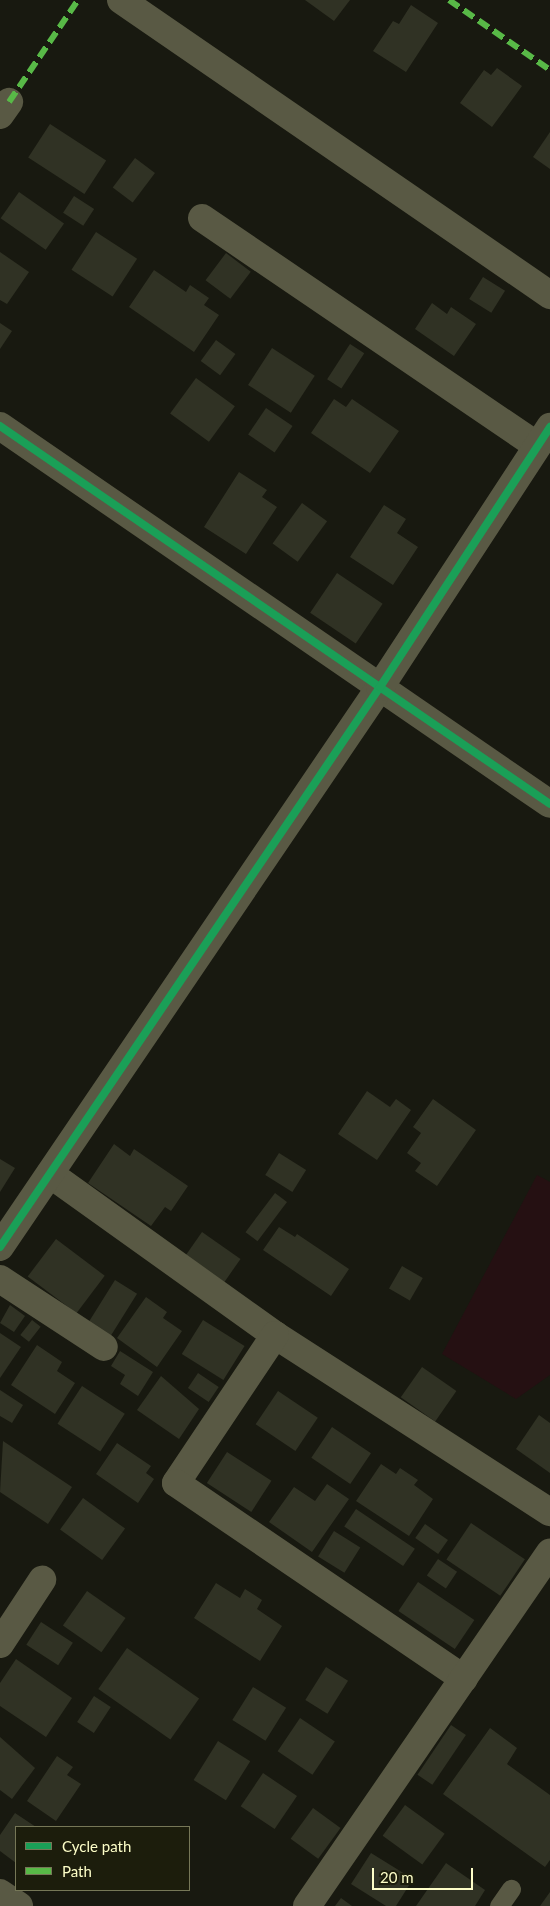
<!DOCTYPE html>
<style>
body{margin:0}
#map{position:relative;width:550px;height:1906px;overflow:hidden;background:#181910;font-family:Lato,sans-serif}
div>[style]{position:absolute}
.green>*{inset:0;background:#251012}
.building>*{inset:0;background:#303224;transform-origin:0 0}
.service>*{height:19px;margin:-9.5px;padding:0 9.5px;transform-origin:9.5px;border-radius:9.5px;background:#595944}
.minor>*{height:28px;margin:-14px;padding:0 14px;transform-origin:14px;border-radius:14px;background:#595944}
.tertiary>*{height:28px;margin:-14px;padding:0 14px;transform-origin:14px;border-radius:14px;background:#595944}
.quiet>*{height:6px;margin-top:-3px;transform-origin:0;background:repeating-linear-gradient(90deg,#58b947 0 12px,transparent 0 18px)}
.cycleway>*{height:8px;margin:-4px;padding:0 4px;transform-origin:4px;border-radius:4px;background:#1a9f57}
span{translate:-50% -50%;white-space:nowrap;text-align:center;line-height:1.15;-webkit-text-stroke:5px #1c1d0c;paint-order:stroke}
.legend{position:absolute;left:15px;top:1826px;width:175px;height:65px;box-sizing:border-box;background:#1c1d0c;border:1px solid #767757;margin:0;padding:6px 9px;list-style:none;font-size:15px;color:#fdfec8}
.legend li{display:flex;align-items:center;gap:10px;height:25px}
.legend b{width:25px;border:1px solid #767757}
.scale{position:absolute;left:372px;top:1868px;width:101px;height:22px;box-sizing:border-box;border:2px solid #fdfec8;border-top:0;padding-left:6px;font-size:15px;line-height:18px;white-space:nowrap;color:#fdfec8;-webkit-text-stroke:4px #1c1d0c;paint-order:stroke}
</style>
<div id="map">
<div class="green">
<i style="clip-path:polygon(537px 1175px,550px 1182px,550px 1375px,516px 1399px,442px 1354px)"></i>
</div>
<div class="building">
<i style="clip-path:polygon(305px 0,350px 0,334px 21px)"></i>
<i style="clip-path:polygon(411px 5px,438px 23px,406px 72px,373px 51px,393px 21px,399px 24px)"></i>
<i style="clip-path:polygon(497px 68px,522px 86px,492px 127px,460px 103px,484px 70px,491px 75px)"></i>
<i style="left:50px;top:124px;width:67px;height:40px;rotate:33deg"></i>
<i style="clip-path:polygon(550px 132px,550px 169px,533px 157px)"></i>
<i style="left:135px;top:158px;width:25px;height:37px;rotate:37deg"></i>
<i style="left:19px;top:192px;width:55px;height:32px;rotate:35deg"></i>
<i style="left:74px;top:196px;width:24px;height:20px;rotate:33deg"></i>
<i style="left:96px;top:232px;width:49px;height:45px;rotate:33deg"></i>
<i style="clip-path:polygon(0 252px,29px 272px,7px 304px,0 300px)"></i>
<i style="left:226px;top:253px;width:31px;height:34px;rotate:37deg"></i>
<i style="clip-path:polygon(154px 270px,186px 292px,190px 285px,209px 298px,204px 305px,219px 315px,194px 352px,129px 307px)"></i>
<i style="left:483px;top:277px;width:26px;height:26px;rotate:32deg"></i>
<i style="clip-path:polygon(432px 303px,447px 314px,451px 307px,476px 324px,454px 356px,415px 329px)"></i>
<i style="clip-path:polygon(0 323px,12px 331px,0 349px)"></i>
<i style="left:216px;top:340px;width:24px;height:26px;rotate:36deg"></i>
<i style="left:350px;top:344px;width:17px;height:42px;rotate:33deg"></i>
<i style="left:272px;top:348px;width:51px;height:44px;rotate:33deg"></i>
<i style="left:196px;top:378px;width:48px;height:44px;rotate:36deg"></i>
<i style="clip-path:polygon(334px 399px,346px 407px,352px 399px,399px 431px,370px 473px,311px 433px)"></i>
<i style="left:266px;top:408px;width:32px;height:32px;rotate:34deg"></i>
<i style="clip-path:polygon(239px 472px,267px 490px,262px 497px,277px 507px,246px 554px,204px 527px)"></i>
<i style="left:302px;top:503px;width:31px;height:50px;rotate:36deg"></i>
<i style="clip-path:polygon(384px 505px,406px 519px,397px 533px,418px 547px,393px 585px,350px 557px)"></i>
<i style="left:337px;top:573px;width:55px;height:48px;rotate:34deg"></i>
<i style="clip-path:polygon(367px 1091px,390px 1107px,396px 1099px,411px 1110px,377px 1160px,338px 1134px)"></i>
<i style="clip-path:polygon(433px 1099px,476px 1130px,437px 1186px,415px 1171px,421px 1163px,407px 1153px,421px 1133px,413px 1127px)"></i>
<i style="clip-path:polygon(114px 1144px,130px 1156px,134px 1149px,188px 1186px,171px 1211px,165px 1207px,151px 1226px,88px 1183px)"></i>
<i style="left:279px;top:1153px;width:32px;height:26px;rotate:32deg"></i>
<i style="clip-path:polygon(0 1159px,15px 1168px,0 1192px)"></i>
<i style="left:275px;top:1193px;width:15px;height:49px;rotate:37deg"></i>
<i style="clip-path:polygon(279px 1227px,295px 1237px,297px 1234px,349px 1269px,331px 1296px,263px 1250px)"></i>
<i style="left:202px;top:1232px;width:47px;height:28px;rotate:35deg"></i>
<i style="left:56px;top:1239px;width:61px;height:47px;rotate:37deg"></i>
<i style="left:402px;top:1266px;width:24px;height:26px;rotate:30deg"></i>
<i style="left:115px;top:1280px;width:26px;height:54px;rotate:32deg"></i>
<i style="clip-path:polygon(146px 1297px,167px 1312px,163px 1318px,182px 1331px,157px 1367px,117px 1338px)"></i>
<i style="clip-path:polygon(10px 1305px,25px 1316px,14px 1332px,0 1323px)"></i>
<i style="left:32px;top:1320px;width:11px;height:19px;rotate:38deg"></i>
<i style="left:203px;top:1320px;width:49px;height:40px;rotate:32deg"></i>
<i style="clip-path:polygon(0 1333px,21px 1347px,0 1378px)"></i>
<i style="clip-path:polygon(37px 1345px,62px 1362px,57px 1371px,75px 1383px,55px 1414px,11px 1385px)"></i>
<i style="clip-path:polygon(120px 1351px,153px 1372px,138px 1396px,120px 1384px,125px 1375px,111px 1366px)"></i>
<i style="left:422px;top:1367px;width:42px;height:37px;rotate:35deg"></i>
<i style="left:198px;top:1373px;width:25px;height:18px;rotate:34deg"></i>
<i style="clip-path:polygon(161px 1376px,199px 1409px,179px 1439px,137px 1410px)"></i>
<i style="left:82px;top:1386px;width:51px;height:45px;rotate:33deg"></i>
<i style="clip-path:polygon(0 1390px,23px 1405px,12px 1423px,0 1416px)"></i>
<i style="left:278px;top:1391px;width:48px;height:40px;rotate:34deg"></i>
<i style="clip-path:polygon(539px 1415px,550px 1423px,550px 1473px,516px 1449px)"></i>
<i style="left:332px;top:1427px;width:47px;height:37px;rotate:34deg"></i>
<i style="clip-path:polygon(3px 1441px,72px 1487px,48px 1524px,0 1492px)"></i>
<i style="clip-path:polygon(117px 1443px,151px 1466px,146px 1473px,154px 1479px,138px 1503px,96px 1474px)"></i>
<i style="left:227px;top:1452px;width:53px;height:37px;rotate:33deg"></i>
<i style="clip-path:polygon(381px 1464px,396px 1474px,400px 1468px,418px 1480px,414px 1485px,433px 1499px,409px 1536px,356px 1501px)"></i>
<i style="clip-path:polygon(327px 1484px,349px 1499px,312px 1552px,269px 1522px,294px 1487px,315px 1501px)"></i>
<i style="left:83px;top:1498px;width:52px;height:39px;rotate:36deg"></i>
<i style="left:356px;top:1509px;width:71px;height:21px;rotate:34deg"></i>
<i style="left:471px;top:1523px;width:65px;height:44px;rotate:34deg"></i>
<i style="left:425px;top:1524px;width:28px;height:17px;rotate:35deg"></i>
<i style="left:334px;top:1531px;width:31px;height:30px;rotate:32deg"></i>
<i style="left:438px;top:1559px;width:23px;height:20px;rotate:34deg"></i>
<i style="left:418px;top:1582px;width:68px;height:35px;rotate:34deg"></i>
<i style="clip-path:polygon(216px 1583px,240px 1598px,245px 1589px,262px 1600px,257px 1609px,282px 1626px,260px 1661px,194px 1618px)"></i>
<i style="left:87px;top:1591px;width:47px;height:42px;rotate:35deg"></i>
<i style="left:41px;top:1622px;width:38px;height:27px;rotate:33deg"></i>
<i style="left:127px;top:1648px;width:88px;height:50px;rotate:35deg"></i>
<i style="clip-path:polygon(16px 1659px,72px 1698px,46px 1737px,0 1706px,0 1683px)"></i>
<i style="left:326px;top:1667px;width:26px;height:39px;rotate:32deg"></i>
<i style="left:253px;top:1687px;width:39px;height:39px;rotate:32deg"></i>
<i style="left:94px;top:1696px;width:20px;height:31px;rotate:33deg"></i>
<i style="left:300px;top:1718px;width:42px;height:40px;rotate:34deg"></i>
<i style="left:451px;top:1725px;width:18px;height:60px;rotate:34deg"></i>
<i style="clip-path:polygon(490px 1728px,517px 1748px,507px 1764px,550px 1795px,550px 1860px,545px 1867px,443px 1794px)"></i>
<i style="clip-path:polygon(0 1737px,35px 1768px,12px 1799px,0 1790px)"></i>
<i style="left:218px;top:1741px;width:38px;height:46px;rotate:32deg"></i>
<i style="clip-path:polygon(57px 1756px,73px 1767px,67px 1775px,81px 1784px,56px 1821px,27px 1801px)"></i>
<i style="left:263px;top:1773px;width:41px;height:40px;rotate:34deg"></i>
<i style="left:405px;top:1805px;width:49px;height:38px;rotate:36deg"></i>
<i style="left:313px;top:1808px;width:34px;height:38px;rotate:36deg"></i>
<i style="clip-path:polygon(15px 1813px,36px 1827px,16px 1827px,16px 1863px,0 1851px,0 1835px)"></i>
<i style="clip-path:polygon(371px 1853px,413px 1879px,396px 1906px,386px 1906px,351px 1884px)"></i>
<i style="clip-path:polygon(446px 1863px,485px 1890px,475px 1906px,416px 1906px)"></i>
<i style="clip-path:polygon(550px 1892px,550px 1906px,540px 1906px)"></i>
<i style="clip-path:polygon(341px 1898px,352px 1906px,335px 1906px)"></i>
</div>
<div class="service">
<i style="left:499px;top:1906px;width:21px;rotate:-55deg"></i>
</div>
<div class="minor">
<i style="left:121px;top:0;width:521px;rotate:34.51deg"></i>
<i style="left:0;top:115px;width:16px;rotate:-55deg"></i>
<i style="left:202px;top:218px;width:405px;rotate:34.2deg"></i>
<i style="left:0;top:426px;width:667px;rotate:34.5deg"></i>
<i style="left:50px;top:1174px;width:277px;rotate:35.6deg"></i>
<i style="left:275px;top:1335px;width:327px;rotate:32.8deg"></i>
<i style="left:0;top:1279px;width:124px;rotate:33.2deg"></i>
<i style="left:275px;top:1335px;width:178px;rotate:123.8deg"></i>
<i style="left:176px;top:1483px;width:348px;rotate:34.2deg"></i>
<i style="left:0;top:1644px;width:77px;rotate:-56.7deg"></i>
<i style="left:307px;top:1906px;width:429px;rotate:-55.5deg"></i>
</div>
<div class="tertiary">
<i style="left:0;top:1247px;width:677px;rotate:-55.84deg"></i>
<i style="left:380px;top:687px;width:311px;rotate:-56.8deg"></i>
<i style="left:0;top:1893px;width:23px;rotate:34deg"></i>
</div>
<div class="quiet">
<i style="left:449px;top:0;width:123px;rotate:34.7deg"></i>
<i style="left:9px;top:102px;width:123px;rotate:-55.9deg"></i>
</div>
<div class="cycleway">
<i style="left:0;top:426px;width:667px;rotate:34.5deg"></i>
<i style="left:0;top:1247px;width:677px;rotate:-55.84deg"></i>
<i style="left:380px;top:687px;width:311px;rotate:-56.8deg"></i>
</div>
<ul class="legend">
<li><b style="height:6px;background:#1a9f57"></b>Cycle path</li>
<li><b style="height:6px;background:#58b947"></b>Path</li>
</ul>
<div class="scale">20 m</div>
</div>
